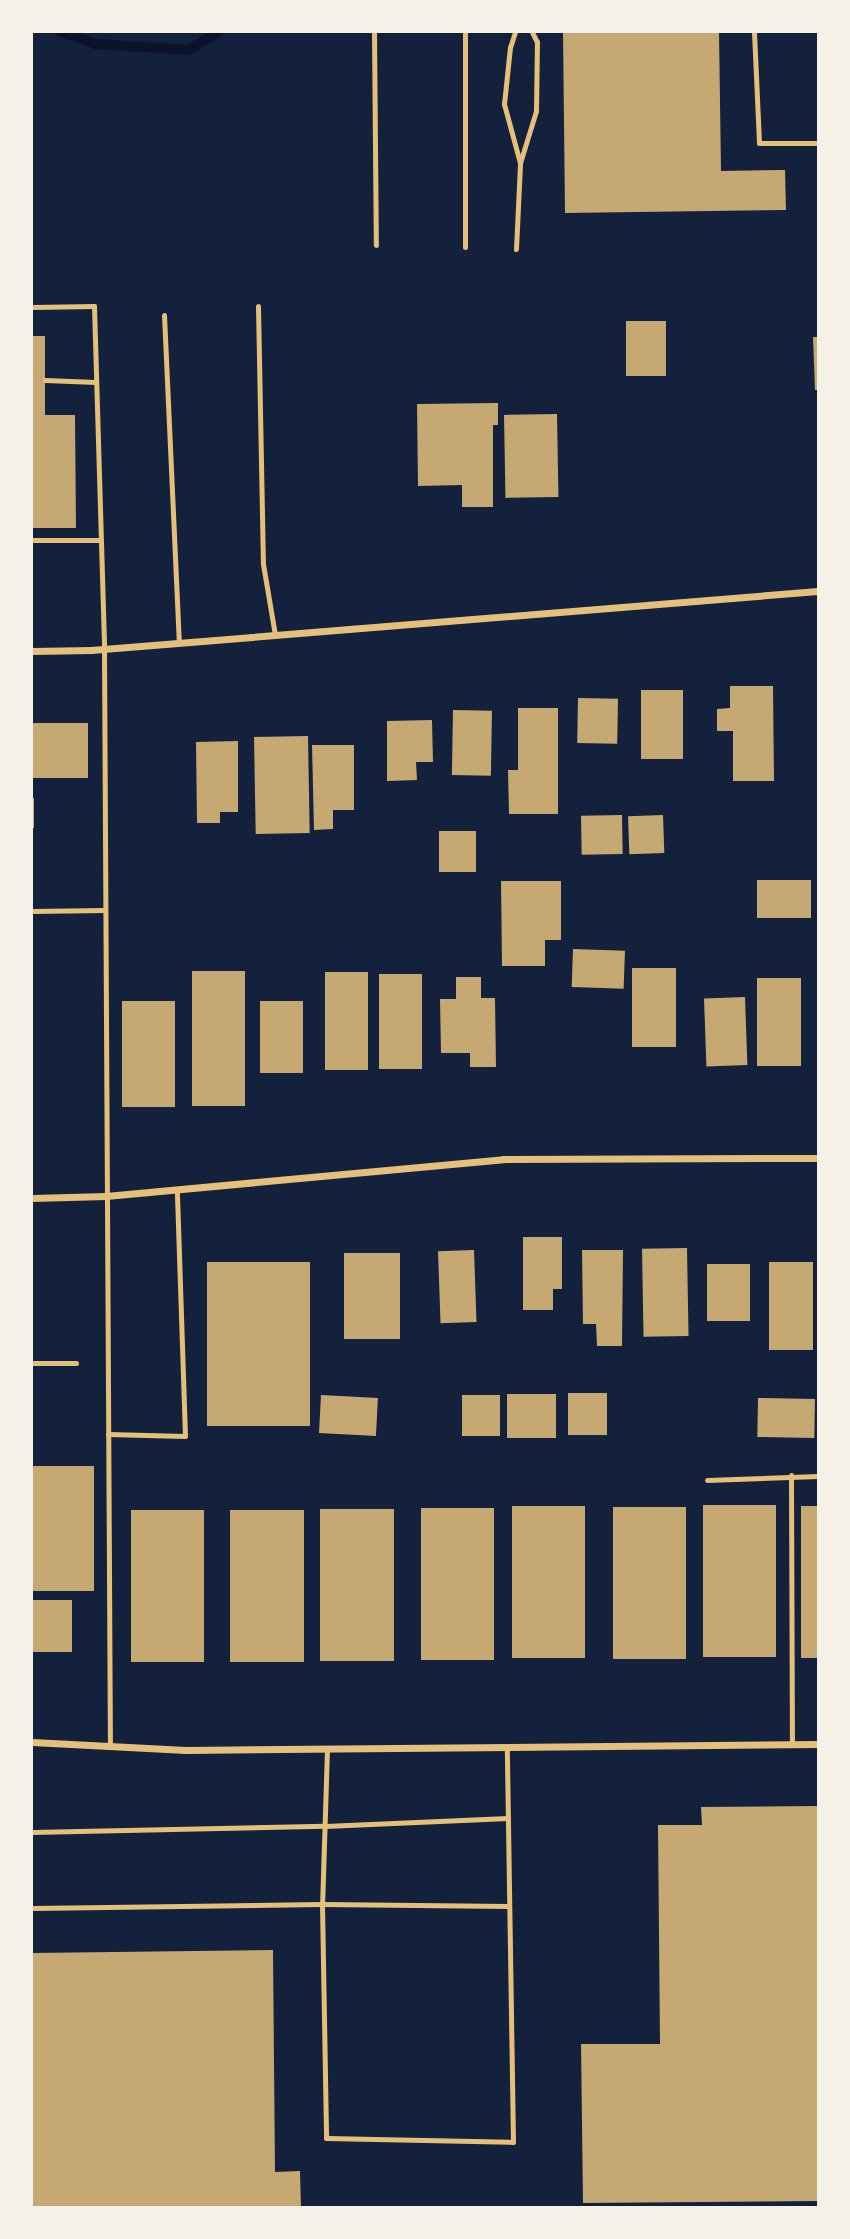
<!DOCTYPE html>
<style>
body{margin:0}
#map{position:relative;width:850px;height:2239px;overflow:hidden;background:#14213d;font-family:"PT Sans Narrow",sans-serif}
div>[style]{position:absolute}
.stream>*{height:10px;margin:-5px;padding:0 5px;transform-origin:5px;border-radius:5px;background:#0b132b}
.building>*{inset:0;background:#c6a872;transform-origin:0 0}
.service>*{height:5px;margin:-2.5px;padding:0 2.5px;transform-origin:2.5px;border-radius:2.5px;background:#e5c07b}
.minor>*{height:7px;margin:-3.5px;padding:0 3.5px;transform-origin:3.5px;border-radius:3.5px;background:#e5c07b}
span{translate:-50% -50%;white-space:nowrap;text-align:center;line-height:1.15;-webkit-text-stroke:7px #f6f1e7;paint-order:stroke}
.frame{position:absolute;inset:0;border:33px solid #f6f1e7;pointer-events:none}
</style>
<div id="map">
<div class="stream">
<i style="left:61px;top:32px;width:36px;rotate:19deg"></i>
<i style="left:95px;top:44px;width:94px;rotate:3.7deg"></i>
<i style="left:189px;top:50px;width:34px;rotate:-32deg"></i>
</div>
<div class="building">
<i style="clip-path:polygon(563px 32px,719px 32px,721px 171px,785px 170px,786px 210px,565px 213px)"></i>
<i style="left:626px;top:321px;width:40px;height:55px"></i>
<i style="clip-path:polygon(32px 336px,45px 336px,45px 415px,75px 415px,76px 528px,32px 528px)"></i>
<i style="clip-path:polygon(813px 337px,818px 337px,818px 390px,815px 390px)"></i>
<i style="clip-path:polygon(498px 403px,498px 425px,493px 425px,493px 507px,462px 507px,462px 485px,418px 486px,417px 404px)"></i>
<i style="left:557px;top:414px;width:83px;height:53px;rotate:89deg"></i>
<i style="clip-path:polygon(730px 686px,773px 686px,774px 781px,733px 781px,733px 731px,717px 731px,717px 709px,730px 708px)"></i>
<i style="left:641px;top:690px;width:42px;height:69px"></i>
<i style="left:578px;top:698px;width:40px;height:45px;rotate:1deg"></i>
<i style="clip-path:polygon(518px 708px,558px 708px,558px 814px,509px 814px,508px 770px,518px 770px)"></i>
<i style="left:453px;top:710px;width:39px;height:65px;rotate:1deg"></i>
<i style="clip-path:polygon(432px 720px,433px 762px,416px 762px,417px 780px,387px 781px,387px 721px)"></i>
<i style="left:32px;top:723px;width:56px;height:55px"></i>
<i style="left:308px;top:736px;width:97px;height:54px;rotate:89deg"></i>
<i style="clip-path:polygon(238px 741px,238px 812px,220px 812px,220px 823px,197px 823px,196px 742px)"></i>
<i style="clip-path:polygon(312px 745px,354px 745px,354px 810px,333px 810px,333px 829px,314px 830px)"></i>
<i style="left:32px;top:798px;width:2px;height:30px"></i>
<i style="left:622px;top:815px;width:39px;height:41px;rotate:89deg"></i>
<i style="left:663px;top:815px;width:38px;height:35px;rotate:88deg"></i>
<i style="left:439px;top:831px;width:37px;height:41px"></i>
<i style="left:811px;top:880px;width:38px;height:54px;rotate:90deg"></i>
<i style="clip-path:polygon(501px 881px,561px 881px,561px 940px,545px 940px,545px 966px,502px 966px)"></i>
<i style="left:573px;top:949px;width:52px;height:38px;rotate:2deg"></i>
<i style="left:676px;top:968px;width:79px;height:44px;rotate:90deg"></i>
<i style="left:192px;top:971px;width:53px;height:135px"></i>
<i style="left:325px;top:972px;width:43px;height:98px"></i>
<i style="left:379px;top:974px;width:43px;height:95px"></i>
<i style="clip-path:polygon(456px 977px,481px 977px,481px 998px,495px 998px,496px 1067px,470px 1067px,470px 1053px,441px 1053px,440px 999px,456px 999px)"></i>
<i style="left:801px;top:978px;width:88px;height:44px;rotate:90deg"></i>
<i style="left:745px;top:997px;width:68px;height:41px;rotate:88deg"></i>
<i style="left:122px;top:1001px;width:53px;height:106px"></i>
<i style="left:260px;top:1001px;width:43px;height:72px"></i>
<i style="clip-path:polygon(523px 1237px,562px 1237px,562px 1289px,553px 1289px,553px 1310px,523px 1310px)"></i>
<i style="left:687px;top:1248px;width:88px;height:45px;rotate:89deg"></i>
<i style="left:474px;top:1250px;width:72px;height:36px;rotate:88deg"></i>
<i style="clip-path:polygon(582px 1250px,623px 1250px,622px 1346px,597px 1346px,596px 1324px,583px 1324px)"></i>
<i style="left:344px;top:1253px;width:56px;height:86px"></i>
<i style="left:207px;top:1262px;width:103px;height:164px"></i>
<i style="left:769px;top:1262px;width:44px;height:88px"></i>
<i style="left:707px;top:1264px;width:43px;height:57px"></i>
<i style="left:568px;top:1393px;width:39px;height:42px"></i>
<i style="left:507px;top:1394px;width:49px;height:44px"></i>
<i style="left:321px;top:1395px;width:57px;height:38px;rotate:3deg"></i>
<i style="left:462px;top:1395px;width:38px;height:41px"></i>
<i style="left:815px;top:1399px;width:39px;height:57px;rotate:91deg"></i>
<i style="left:32px;top:1466px;width:62px;height:125px"></i>
<i style="left:776px;top:1505px;width:152px;height:73px;rotate:90deg"></i>
<i style="left:585px;top:1506px;width:152px;height:73px;rotate:90deg"></i>
<i style="left:801px;top:1506px;width:17px;height:152px"></i>
<i style="left:613px;top:1507px;width:73px;height:152px"></i>
<i style="left:494px;top:1508px;width:152px;height:73px;rotate:90deg"></i>
<i style="left:394px;top:1509px;width:152px;height:74px;rotate:90deg"></i>
<i style="left:204px;top:1510px;width:152px;height:73px;rotate:90deg"></i>
<i style="left:230px;top:1510px;width:74px;height:152px"></i>
<i style="left:32px;top:1600px;width:40px;height:52px"></i>
<i style="clip-path:polygon(818px 1806px,818px 2201px,583px 2203px,581px 2044px,660px 2044px,658px 1825px,702px 1825px,701px 1807px)"></i>
<i style="clip-path:polygon(273px 1950px,275px 2172px,300px 2171px,301px 2208px,32px 2208px,32px 1953px)"></i>
</div>
<div class="service">
<i style="left:374px;top:32px;width:213px;rotate:89.5deg"></i>
<i style="left:515px;top:32px;width:16px;rotate:108deg"></i>
<i style="left:510px;top:47px;width:57px;rotate:96deg"></i>
<i style="left:504px;top:104px;width:61px;rotate:74.8deg"></i>
<i style="left:754px;top:32px;width:111px;rotate:87.4deg"></i>
<i style="left:759px;top:143px;width:59px"></i>
<i style="left:465px;top:247px;width:215px;rotate:-90deg"></i>
<i style="left:516px;top:249px;width:86px;rotate:-87.3deg"></i>
<i style="left:520px;top:163px;width:54px;rotate:-72.9deg"></i>
<i style="left:536px;top:111px;width:69px;rotate:-89.2deg"></i>
<i style="left:537px;top:42px;width:11px;rotate:-117deg"></i>
<i style="left:258px;top:306px;width:258px;rotate:88.9deg"></i>
<i style="left:263px;top:564px;width:72px;rotate:80.4deg"></i>
<i style="left:32px;top:307px;width:62px;rotate:-0.9deg"></i>
<i style="left:94px;top:306px;width:343px;rotate:88.3deg"></i>
<i style="left:104px;top:649px;width:1098px;rotate:89.69deg"></i>
<i style="left:164px;top:315px;width:328px;rotate:87.4deg"></i>
<i style="left:45px;top:380px;width:51px;rotate:2.2deg"></i>
<i style="left:32px;top:540px;width:68px"></i>
<i style="left:32px;top:911px;width:73px;rotate:-0.8deg"></i>
<i style="left:32px;top:1363px;width:44px"></i>
<i style="left:108px;top:1434px;width:77px;rotate:1.5deg"></i>
<i style="left:185px;top:1436px;width:247px;rotate:-91.9deg"></i>
<i style="left:791px;top:1475px;width:269px;rotate:89.8deg"></i>
<i style="left:707px;top:1480px;width:111px;rotate:-2.1deg"></i>
<i style="left:327px;top:1749px;width:155px;rotate:91.8deg"></i>
<i style="left:322px;top:1904px;width:234px;rotate:89deg"></i>
<i style="left:326px;top:2138px;width:187px;rotate:1.2deg"></i>
<i style="left:513px;top:2142px;width:395px;rotate:-90.9deg"></i>
<i style="left:32px;top:1832px;width:293px;rotate:-1.2deg"></i>
<i style="left:325px;top:1826px;width:183px;rotate:-2.5deg"></i>
<i style="left:32px;top:1908px;width:290px;rotate:-0.8deg"></i>
<i style="left:322px;top:1904px;width:187px;rotate:0.6deg"></i>
</div>
<div class="minor">
<i style="left:32px;top:651px;width:59px;rotate:-1deg"></i>
<i style="left:91px;top:650px;width:729px;rotate:-4.64deg"></i>
<i style="left:32px;top:1198px;width:74px;rotate:-1.5deg"></i>
<i style="left:106px;top:1196px;width:399px;rotate:-5.3deg"></i>
<i style="left:503px;top:1159px;width:315px;rotate:-0.2deg"></i>
<i style="left:32px;top:1742px;width:154px;rotate:3deg"></i>
<i style="left:186px;top:1750px;width:632px;rotate:-0.54deg"></i>
</div>
<div class="frame"></div>
</div>
